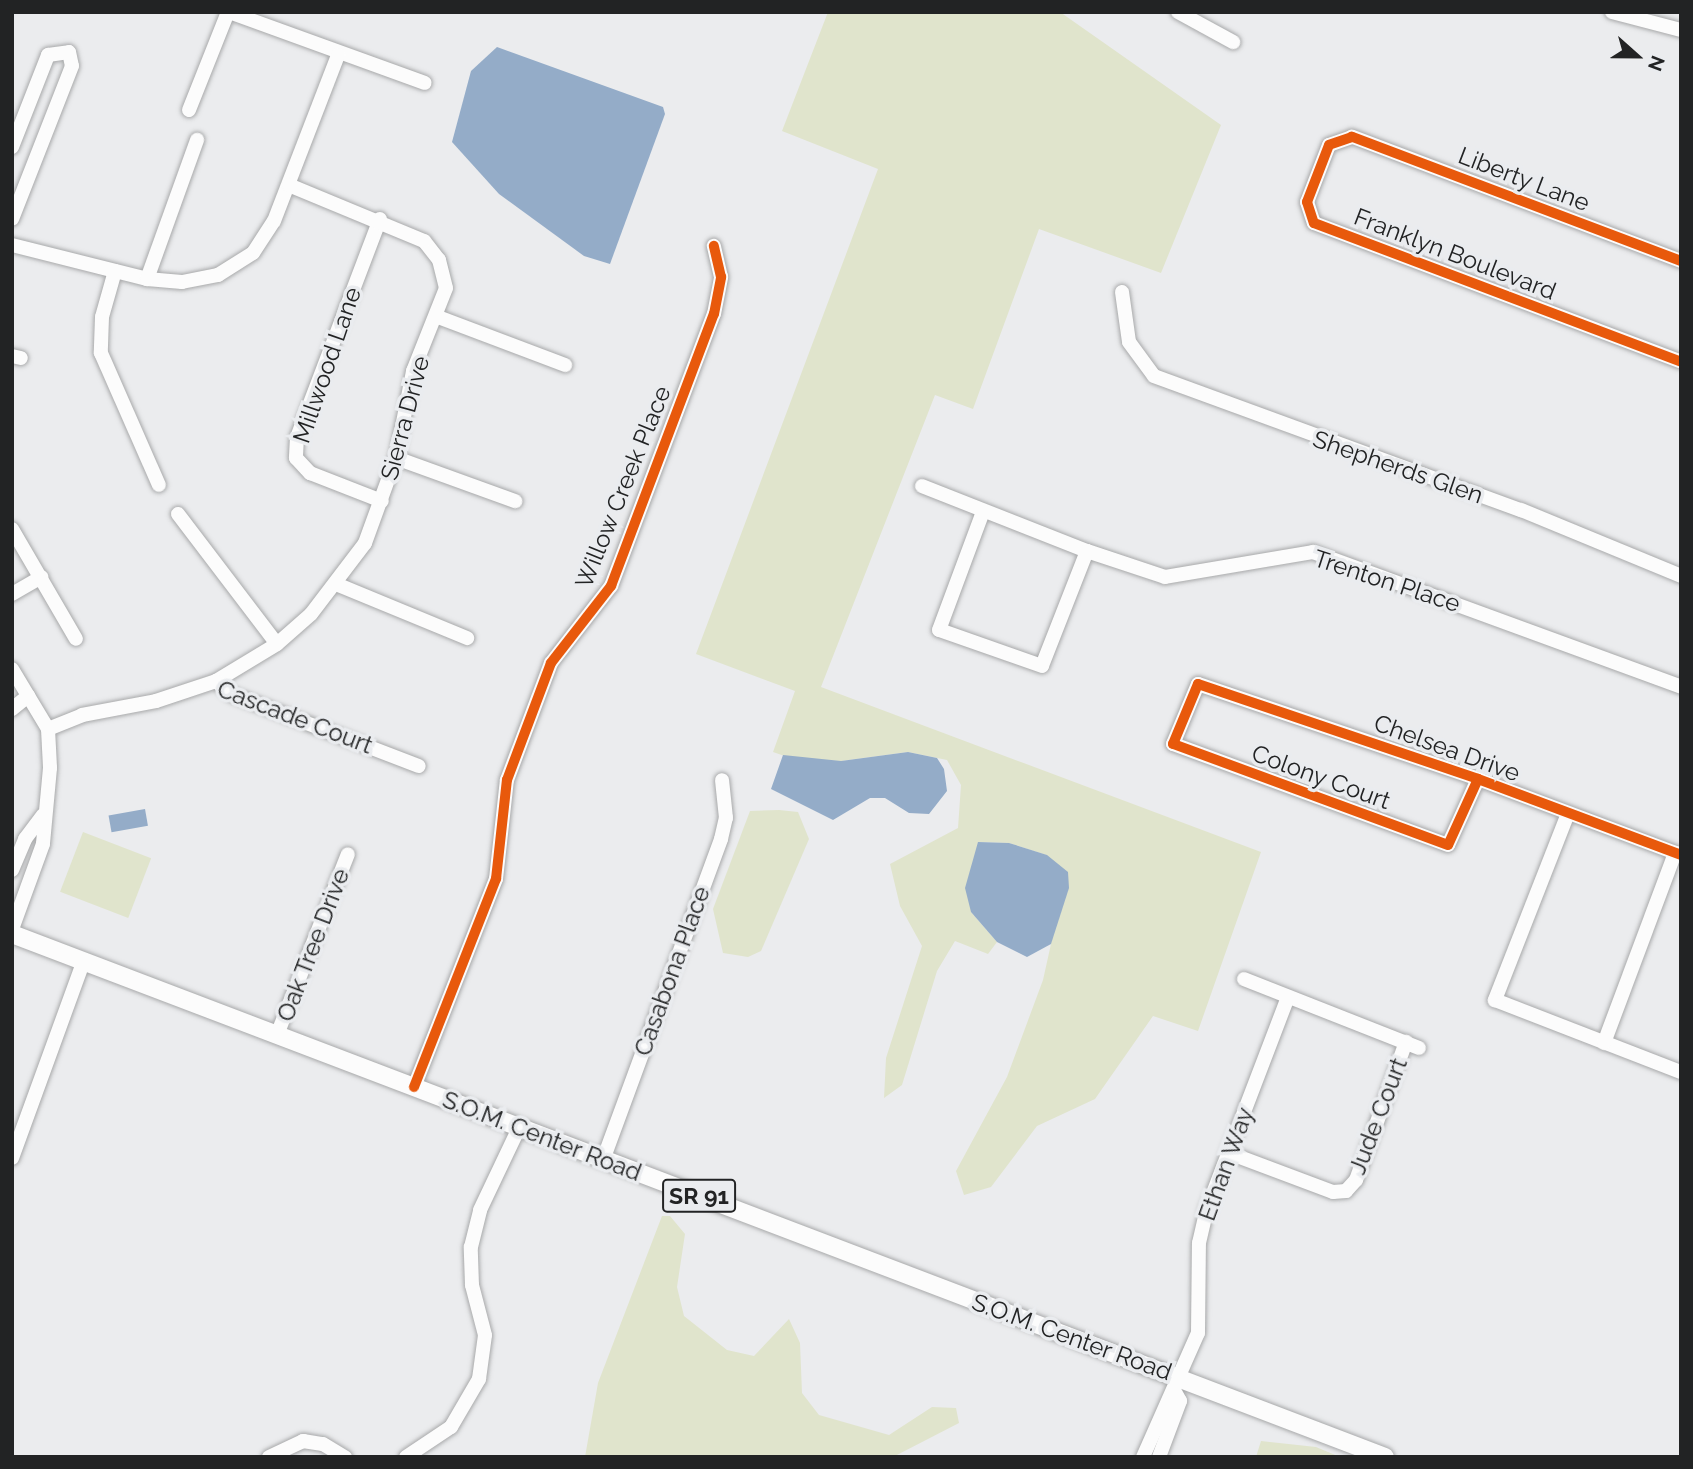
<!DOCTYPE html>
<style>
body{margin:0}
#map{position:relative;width:1693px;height:1469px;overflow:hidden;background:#ebecee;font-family:Raleway,sans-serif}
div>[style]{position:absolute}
.green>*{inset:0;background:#e0e4cc;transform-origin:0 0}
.water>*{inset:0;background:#94acc8;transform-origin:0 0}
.roads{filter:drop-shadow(0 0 2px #a8a9aa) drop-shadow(0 0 2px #a8a9aa)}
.minor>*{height:14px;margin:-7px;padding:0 7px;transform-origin:7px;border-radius:7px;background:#fcfcfc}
.major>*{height:18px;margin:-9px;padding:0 9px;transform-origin:9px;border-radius:9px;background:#fcfcfc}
.cycleway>*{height:10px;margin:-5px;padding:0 5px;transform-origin:5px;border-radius:5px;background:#e8590c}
span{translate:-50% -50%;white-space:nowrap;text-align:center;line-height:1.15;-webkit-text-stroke:7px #eaecef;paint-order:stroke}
.shield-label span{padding:2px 5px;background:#eaecef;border:2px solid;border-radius:5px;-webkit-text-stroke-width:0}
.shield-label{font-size:23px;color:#222324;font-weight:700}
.street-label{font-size:24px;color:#222324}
.frame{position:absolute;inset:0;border:14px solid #222324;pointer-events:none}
.north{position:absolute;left:1602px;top:21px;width:70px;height:70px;-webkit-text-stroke:5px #eaecef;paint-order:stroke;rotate:111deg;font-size:19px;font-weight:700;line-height:28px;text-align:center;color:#222324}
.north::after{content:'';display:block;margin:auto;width:24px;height:32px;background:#222324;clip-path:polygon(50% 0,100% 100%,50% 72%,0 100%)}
</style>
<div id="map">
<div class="green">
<i style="clip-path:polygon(828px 12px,1060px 12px,1221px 125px,1161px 273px,1039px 229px,973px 409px,935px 395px,821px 687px,1261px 852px,1198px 1031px,1153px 1016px,1095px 1099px,1037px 1126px,991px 1187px,964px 1195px,956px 1171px,1007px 1077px,1043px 980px,1051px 944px,1046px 855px,1009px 843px,978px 842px,971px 912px,997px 942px,988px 954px,955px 941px,937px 971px,902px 1085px,884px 1098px,886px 1058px,922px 946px,900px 906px,890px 864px,958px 828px,961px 785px,947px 760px,908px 752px,841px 761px,796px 760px,773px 752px,795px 691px,696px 654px,878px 169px,782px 131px)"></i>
<i style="clip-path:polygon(779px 810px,798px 812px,809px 839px,761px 951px,748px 957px,723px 953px,713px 909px,750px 811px)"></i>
<i style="left:83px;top:832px;width:73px;height:64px;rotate:21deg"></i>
<i style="clip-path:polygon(662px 1216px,670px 1216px,685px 1234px,677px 1287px,684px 1316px,727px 1350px,754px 1356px,789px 1319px,800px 1343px,802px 1393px,819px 1415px,889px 1435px,932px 1407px,956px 1408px,959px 1423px,893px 1457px,585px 1457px,598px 1383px)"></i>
<i style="clip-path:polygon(1261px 1441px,1316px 1447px,1340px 1457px,1256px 1457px)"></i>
</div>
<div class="water">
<i style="clip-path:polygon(497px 47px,663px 107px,665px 114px,610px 264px,584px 256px,499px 194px,452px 142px,471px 71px)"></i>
<i style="clip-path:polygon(908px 752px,937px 758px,944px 769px,947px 791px,929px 814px,909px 813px,885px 798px,870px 798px,833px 820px,771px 789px,783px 755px,841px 761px)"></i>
<i style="left:145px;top:809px;width:17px;height:37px;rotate:80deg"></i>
<i style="clip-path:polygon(978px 842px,1009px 843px,1047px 855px,1068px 872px,1069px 888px,1051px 944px,1027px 957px,997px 942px,971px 912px,965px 888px)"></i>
</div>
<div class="roads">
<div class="minor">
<i style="left:229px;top:12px;width:208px;rotate:19.9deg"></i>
<i style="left:1178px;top:12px;width:63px;rotate:28.6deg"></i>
<i style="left:1612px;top:12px;width:71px;rotate:14.6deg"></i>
<i style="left:189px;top:110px;width:105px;rotate:-68.3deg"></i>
<i style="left:12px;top:147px;width:99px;rotate:-68.6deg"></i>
<i style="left:48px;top:55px;width:21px;rotate:-8deg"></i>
<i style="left:69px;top:52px;width:14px;rotate:78deg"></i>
<i style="left:72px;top:66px;width:164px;rotate:111.4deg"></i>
<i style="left:380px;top:219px;width:233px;rotate:110.8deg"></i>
<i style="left:297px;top:437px;width:21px;rotate:93deg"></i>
<i style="left:296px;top:458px;width:21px;rotate:47deg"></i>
<i style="left:310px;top:473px;width:77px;rotate:21.3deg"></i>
<i style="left:12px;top:245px;width:139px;rotate:14.1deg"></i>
<i style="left:147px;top:279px;width:35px;rotate:5deg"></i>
<i style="left:182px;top:282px;width:37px;rotate:-11deg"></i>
<i style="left:218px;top:275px;width:41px;rotate:-32.2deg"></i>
<i style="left:253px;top:253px;width:38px;rotate:-57deg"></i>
<i style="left:274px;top:221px;width:178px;rotate:-68.9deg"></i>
<i style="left:1681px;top:261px;width:352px;rotate:-159.3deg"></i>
<i style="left:1352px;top:137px;width:24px;rotate:161deg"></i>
<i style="left:1329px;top:145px;width:61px;rotate:111.1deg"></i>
<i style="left:1307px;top:202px;width:22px;rotate:72deg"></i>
<i style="left:1314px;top:223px;width:392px;rotate:20.7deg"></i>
<i style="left:115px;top:271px;width:48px;rotate:105.8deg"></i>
<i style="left:102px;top:317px;width:36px;rotate:92deg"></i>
<i style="left:101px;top:353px;width:144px;rotate:66.3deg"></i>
<i style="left:147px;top:279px;width:148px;rotate:-70.2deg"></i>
<i style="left:1122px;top:292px;width:50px;rotate:82deg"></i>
<i style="left:1129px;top:342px;width:42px;rotate:53.7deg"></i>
<i style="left:1154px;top:376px;width:391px;rotate:20.1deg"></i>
<i style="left:1521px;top:510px;width:173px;rotate:22.4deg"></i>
<i style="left:438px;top:317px;width:136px;rotate:20.7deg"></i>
<i style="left:12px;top:356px;width:9px;rotate:13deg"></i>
<i style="left:396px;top:458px;width:127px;rotate:19.9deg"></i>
<i style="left:922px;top:486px;width:177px;rotate:21.5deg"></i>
<i style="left:1087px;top:551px;width:123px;rotate:111.4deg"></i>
<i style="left:1042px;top:666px;width:109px;rotate:-160.7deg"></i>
<i style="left:939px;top:630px;width:126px;rotate:-69.6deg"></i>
<i style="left:178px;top:514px;width:163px;rotate:52.7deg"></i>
<i style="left:12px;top:529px;width:127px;rotate:59.8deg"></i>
<i style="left:1087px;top:551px;width:82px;rotate:18.4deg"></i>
<i style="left:1165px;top:577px;width:150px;rotate:-9.6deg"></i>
<i style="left:1313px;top:552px;width:392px;rotate:20.1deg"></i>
<i style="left:336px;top:584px;width:142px;rotate:22.4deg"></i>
<i style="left:12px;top:594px;width:34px;rotate:-30deg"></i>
<i style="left:12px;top:669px;width:70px;rotate:59deg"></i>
<i style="left:48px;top:729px;width:39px;rotate:87deg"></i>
<i style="left:50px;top:768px;width:76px;rotate:95.3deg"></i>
<i style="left:43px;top:844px;width:90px;rotate:110deg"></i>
<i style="left:216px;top:681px;width:71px;rotate:-31.2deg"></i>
<i style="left:277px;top:644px;width:45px;rotate:-41.4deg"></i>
<i style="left:311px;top:614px;width:89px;rotate:-52.7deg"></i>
<i style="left:365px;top:543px;width:90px;rotate:-70deg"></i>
<i style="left:396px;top:458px;width:89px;rotate:-78.9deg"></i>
<i style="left:413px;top:371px;width:89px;rotate:-68.3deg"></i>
<i style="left:446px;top:288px;width:29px;rotate:-104deg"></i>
<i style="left:439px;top:260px;width:24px;rotate:-128deg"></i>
<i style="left:424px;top:241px;width:146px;rotate:-157.5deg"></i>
<i style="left:12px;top:709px;width:21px;rotate:-39deg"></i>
<i style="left:48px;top:729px;width:37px;rotate:-22deg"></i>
<i style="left:82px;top:715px;width:75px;rotate:-10.7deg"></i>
<i style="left:156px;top:701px;width:63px;rotate:-18.4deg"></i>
<i style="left:216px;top:681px;width:20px;rotate:41deg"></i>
<i style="left:231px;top:694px;width:201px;rotate:21deg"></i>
<i style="left:1478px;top:779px;width:72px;rotate:114.4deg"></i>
<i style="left:1448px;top:845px;width:293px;rotate:-159.8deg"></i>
<i style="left:1173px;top:744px;width:65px;rotate:-67.4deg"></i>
<i style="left:1198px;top:684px;width:296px;rotate:18.7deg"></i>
<i style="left:1478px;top:779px;width:217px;rotate:20.5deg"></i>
<i style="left:1567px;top:816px;width:198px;rotate:111.4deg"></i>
<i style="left:1495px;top:1000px;width:199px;rotate:21.2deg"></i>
<i style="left:12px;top:870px;width:34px;rotate:-67deg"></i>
<i style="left:25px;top:839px;width:30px;rotate:-53deg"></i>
<i style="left:1244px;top:979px;width:188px;rotate:21.5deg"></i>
<i style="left:277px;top:1035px;width:194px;rotate:-68.6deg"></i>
<i style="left:1604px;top:1043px;width:203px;rotate:-69.5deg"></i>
<i style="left:414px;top:1087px;width:224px;rotate:-68.5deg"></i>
<i style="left:496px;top:879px;width:100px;rotate:-83.7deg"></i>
<i style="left:507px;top:780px;width:125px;rotate:-69.4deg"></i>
<i style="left:551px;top:663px;width:98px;rotate:-52.1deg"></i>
<i style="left:611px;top:586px;width:291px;rotate:-69.3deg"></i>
<i style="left:714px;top:314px;width:38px;rotate:-79deg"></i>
<i style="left:721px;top:277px;width:32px;rotate:-103deg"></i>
<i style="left:1229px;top:1153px;width:111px;rotate:20.6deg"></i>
<i style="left:1333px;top:1192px;width:13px;rotate:-4deg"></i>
<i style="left:1346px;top:1191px;width:15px;rotate:-48deg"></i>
<i style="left:1356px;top:1180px;width:147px;rotate:-70.1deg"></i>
<i style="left:12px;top:1158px;width:211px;rotate:-70deg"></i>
<i style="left:603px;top:1160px;width:342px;rotate:-69.8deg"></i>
<i style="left:721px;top:839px;width:22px;rotate:-77deg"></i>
<i style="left:726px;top:818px;width:38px;rotate:-96deg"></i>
<i style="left:269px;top:1457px;width:38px;rotate:-25deg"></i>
<i style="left:303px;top:1441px;width:20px;rotate:9deg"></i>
<i style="left:323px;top:1444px;width:26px;rotate:31deg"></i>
<i style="left:406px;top:1457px;width:54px;rotate:-33.7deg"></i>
<i style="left:451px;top:1427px;width:56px;rotate:-59.7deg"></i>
<i style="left:479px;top:1379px;width:44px;rotate:-82.2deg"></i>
<i style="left:485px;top:1335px;width:52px;rotate:-104.6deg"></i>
<i style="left:472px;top:1285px;width:38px;rotate:-92deg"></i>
<i style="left:471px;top:1247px;width:38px;rotate:-76deg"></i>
<i style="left:480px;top:1210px;width:91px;rotate:-64.6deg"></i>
<i style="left:1143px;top:1457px;width:136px;rotate:-66.1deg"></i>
<i style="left:1198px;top:1333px;width:90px;rotate:-89.4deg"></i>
<i style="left:1199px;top:1243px;width:35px;rotate:-77deg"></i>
<i style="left:1207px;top:1209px;width:227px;rotate:-69.1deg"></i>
<i style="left:1159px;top:1457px;width:60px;rotate:-69.4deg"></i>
<i style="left:1180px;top:1401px;width:10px;rotate:-119deg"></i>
</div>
<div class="major">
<i style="left:12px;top:934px;width:1469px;rotate:20.85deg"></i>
</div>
</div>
<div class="cycleway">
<i style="left:1681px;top:261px;width:352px;rotate:-159.3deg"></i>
<i style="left:1352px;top:137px;width:24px;rotate:161deg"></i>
<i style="left:1329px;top:145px;width:61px;rotate:111.1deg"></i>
<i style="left:1307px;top:202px;width:22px;rotate:72deg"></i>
<i style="left:1314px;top:223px;width:392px;rotate:20.7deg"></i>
<i style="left:1478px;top:779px;width:72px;rotate:114.4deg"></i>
<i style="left:1448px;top:845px;width:293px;rotate:-159.8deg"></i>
<i style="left:1173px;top:744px;width:65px;rotate:-67.4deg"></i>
<i style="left:1198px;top:684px;width:296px;rotate:18.7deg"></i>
<i style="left:1478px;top:779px;width:217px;rotate:20.5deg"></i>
<i style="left:414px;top:1087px;width:224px;rotate:-68.5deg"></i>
<i style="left:496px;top:879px;width:100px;rotate:-83.7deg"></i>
<i style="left:507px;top:780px;width:125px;rotate:-69.4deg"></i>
<i style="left:551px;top:663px;width:98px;rotate:-52.1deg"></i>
<i style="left:611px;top:586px;width:291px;rotate:-69.3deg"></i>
<i style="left:714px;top:314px;width:38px;rotate:-79deg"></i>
<i style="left:721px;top:277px;width:32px;rotate:-103deg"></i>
</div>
<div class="shield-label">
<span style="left:699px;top:1196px">SR 91</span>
</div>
<div class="street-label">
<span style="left:1524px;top:179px;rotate:21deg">Liberty Lane</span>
<span style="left:1455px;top:254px;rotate:21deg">Franklyn Boulevard</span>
<span style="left:327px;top:365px;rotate:-71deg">Millwood Lane</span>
<span style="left:405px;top:418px;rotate:-75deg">Sierra Drive</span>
<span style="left:1398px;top:467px;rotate:19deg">Shepherds Glen</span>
<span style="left:623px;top:487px;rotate:-68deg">Willow Creek Place</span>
<span style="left:1387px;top:581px;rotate:18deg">Trenton Place</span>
<span style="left:295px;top:717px;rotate:21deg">Cascade Court</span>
<span style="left:1447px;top:748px;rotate:20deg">Chelsea Drive</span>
<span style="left:1321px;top:777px;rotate:20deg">Colony Court</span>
<span style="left:313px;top:945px;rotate:-69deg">Oak Tree Drive</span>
<span style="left:672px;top:971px;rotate:-70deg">Casabona Place</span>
<span style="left:1378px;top:1116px;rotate:-69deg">Jude Court</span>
<span style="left:542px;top:1136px;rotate:21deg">S.O.M. Center Road</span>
<span style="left:1226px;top:1164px;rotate:-70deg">Ethan Way</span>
<span style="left:1072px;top:1337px;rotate:20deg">S.O.M. Center Road</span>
</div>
<div class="frame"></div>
<div class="north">N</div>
</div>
